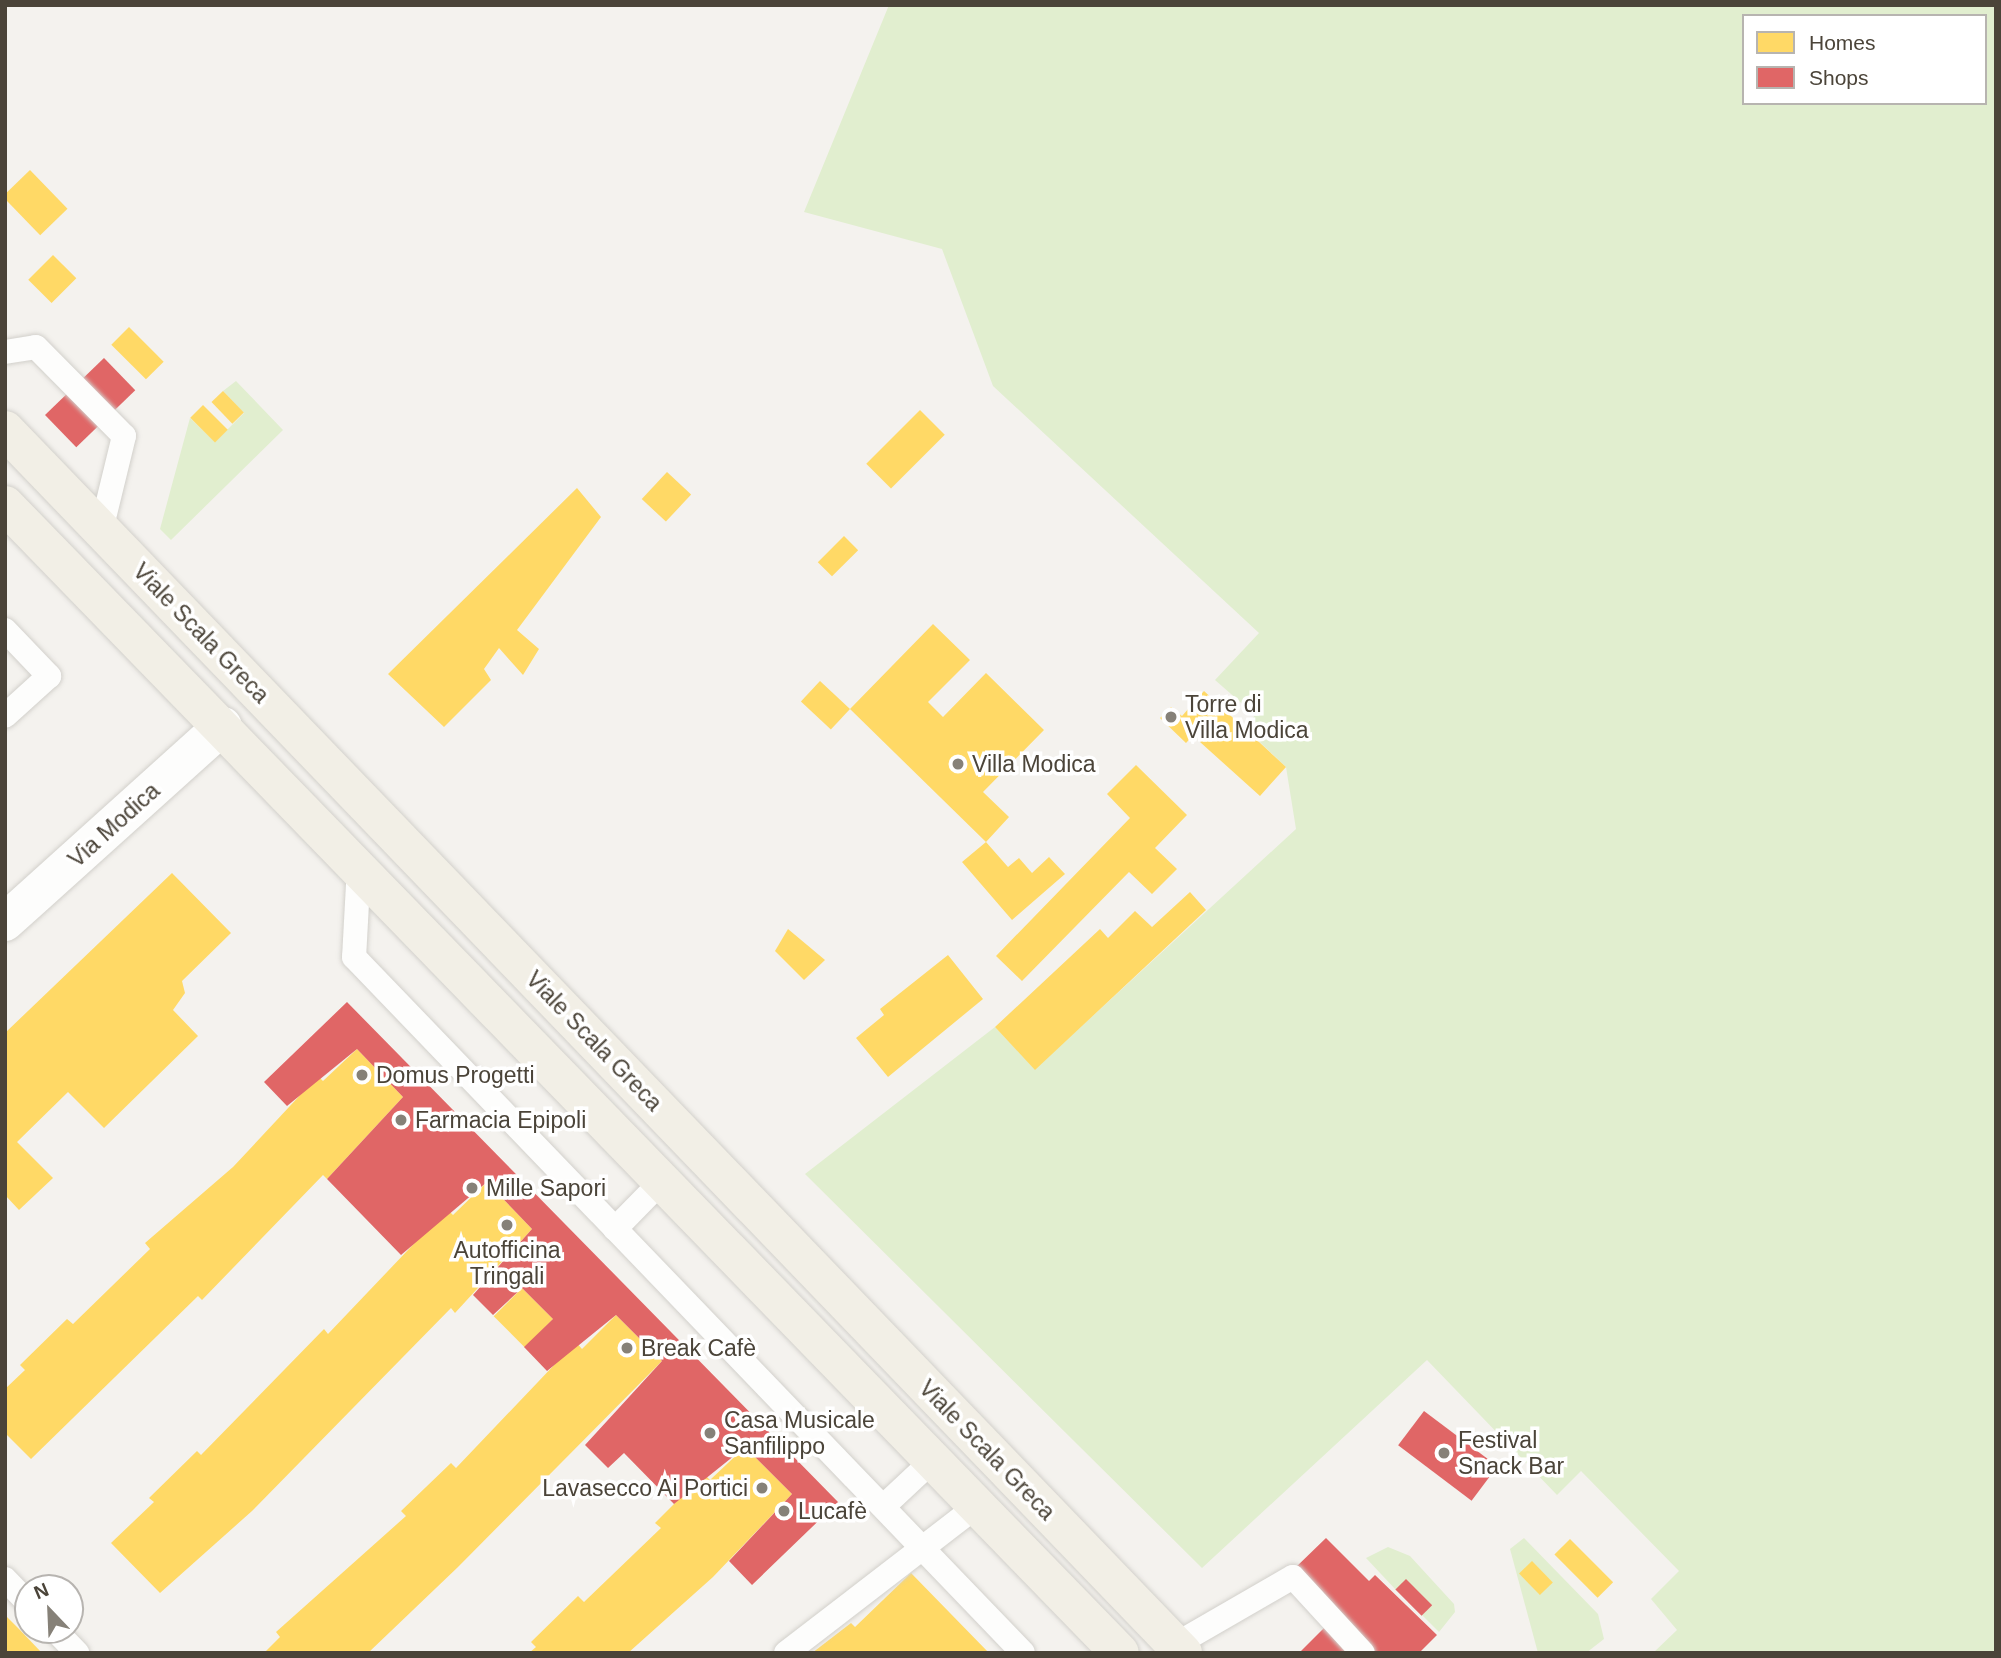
<!DOCTYPE html>
<meta charset="utf-8">
<style>
body{margin:0}
#map{position:relative;width:2001px;height:1658px;overflow:hidden;background:#f4f2ee;font-family:Arial,sans-serif}
div>[style]{position:absolute}
.green>*{inset:0;background:#e1eecf}
.homes>*{inset:0;background:#ffd966;transform-origin:0 0}
.shops>*{inset:0;background:#e06666;transform-origin:0 0}
.roads{filter:drop-shadow(0 0 2px #d2d0cb) drop-shadow(0 0 2px #d2d0cb)}
.service>*{height:24px;margin:-12px;padding:0 12px;transform-origin:12px;border-radius:12px;background:#fdfdfc}
.minor>*{height:38px;margin:-19px;padding:0 19px;transform-origin:19px;border-radius:19px;background:#fdfdfc}
.primary>*{height:38px;margin:-19px;padding:0 19px;transform-origin:19px;border-radius:19px;background:#f2efe6}
.dots>*{width:19px;height:19px;translate:-50% -50%;box-sizing:border-box;border:4px solid #fff;border-radius:50%}
span{translate:-50% -50%;white-space:nowrap;text-align:center;line-height:1.15;-webkit-text-stroke:7px #fff;paint-order:stroke}
.street-label{font-size:23px;color:#4b4439}
.poi-label{font-size:23px;color:#4b4439}
.left{translate:0 -50%;text-align:left}
.right{translate:-100% -50%;text-align:right}
.frame{position:absolute;inset:0;border:7px solid #4b4439;pointer-events:none}
.legend{position:absolute;left:1742px;top:14px;width:245px;height:91px;box-sizing:border-box;background:#fff;border:2px solid #b7b4b0;margin:0;padding:9px 12px;list-style:none;font-size:21px;color:#4b4439}
.legend li{display:flex;align-items:center;gap:14px;height:35px}
.legend b{width:35px;border:2px solid #b7b4b0}
.north{position:absolute;left:14px;top:1574px;width:70px;height:70px;box-sizing:border-box;background:#fff;border:2px solid #b7b4b0;border-radius:50%;rotate:337deg;font-size:19px;font-weight:700;line-height:28px;text-align:center;color:#4b4439}
.north::after{content:'';display:block;margin:auto;width:24px;height:32px;background:#868178;clip-path:polygon(50% 0,100% 100%,50% 72%,0 100%)}
</style>
<div id="map">
<div class="green">
<i style="clip-path:polygon(evenodd,889px 5px,1996px 5px,1996px 1653px,1653px 1653px,1677px 1630px,1651px 1599px,1679px 1571px,1581px 1471px,1557px 1495px,1427px 1360px,1202px 1568px,805px 1174px,995px 1027px,1035px 1069px,1296px 829px,1286px 767px,1245px 728px,1255px 715px,1215px 680px,1259px 633px,993px 386px,942px 249px,804px 212px,889px 5px,1744px 16px,1985px 16px,1985px 103px,1744px 103px,1744px 16px)"></i>
<i style="clip-path:polygon(236px 381px,283px 430px,171px 540px,160px 529px,190px 418px,215px 442px,244px 413px,223px 391px)"></i>
<i style="clip-path:polygon(1524px 1538px,1598px 1614px,1604px 1639px,1586px 1653px,1538px 1653px,1510px 1549px)"></i>
<i style="clip-path:polygon(1388px 1547px,1410px 1556px,1454px 1604px,1455px 1612px,1439px 1632px,1422px 1615px,1431px 1605px,1406px 1580px,1396px 1590px,1366px 1558px)"></i>
</div>
<div class="homes">
<i style="left:30px;top:170px;width:54px;height:38px;rotate:46deg"></i>
<i style="left:53px;top:255px;width:33px;height:35px;rotate:45deg"></i>
<i style="left:129px;top:327px;width:49px;height:25px;rotate:45deg"></i>
<i style="left:223px;top:391px;width:30px;height:16px;rotate:46deg"></i>
<i style="left:203px;top:405px;width:35px;height:18px;rotate:45deg"></i>
<i style="left:920px;top:410px;width:35px;height:76px;rotate:45deg"></i>
<i style="left:667px;top:472px;width:33px;height:37px;rotate:43deg"></i>
<i style="clip-path:polygon(577px 488px,601px 517px,517px 630px,539px 649px,523px 675px,499px 648px,484px 669px,491px 680px,444px 727px,388px 674px)"></i>
<i style="left:844px;top:536px;width:20px;height:37px;rotate:45deg"></i>
<i style="clip-path:polygon(933px 624px,970px 660px,928px 702px,943px 717px,986px 673px,1044px 730px,983px 792px,1009px 817px,986px 842px,1008px 867px,1019px 858px,1032px 873px,1049px 857px,1065px 874px,1012px 920px,962px 862px,986px 842px,850px 709px)"></i>
<i style="left:820px;top:681px;width:41px;height:28px;rotate:43deg"></i>
<i style="clip-path:polygon(1204px 691px,1286px 767px,1260px 796px,1200px 742px,1211px 731px,1204px 724px,1186px 743px,1160px 718px,1171px 707px,1182px 716px)"></i>
<i style="clip-path:polygon(1136px 765px,1187px 815px,1155px 848px,1177px 869px,1152px 894px,1129px 872px,1022px 981px,996px 956px,1130px 818px,1107px 794px)"></i>
<i style="clip-path:polygon(172px 873px,231px 933px,182px 981px,185px 993px,173px 1010px,198px 1036px,104px 1128px,68px 1092px,17px 1142px,53px 1178px,19px 1210px,5px 1195px,5px 1033px)"></i>
<i style="clip-path:polygon(1190px 892px,1206px 910px,1035px 1070px,995px 1027px,1100px 929px,1108px 938px,1135px 911px,1152px 927px)"></i>
<i style="clip-path:polygon(788px 929px,825px 960px,804px 980px,775px 951px)"></i>
<i style="clip-path:polygon(948px 955px,983px 999px,888px 1077px,856px 1038px,884px 1015px,880px 1009px)"></i>
<i style="clip-path:polygon(357px 1049px,403px 1097px,327px 1179px,323px 1175px,202px 1300px,198px 1296px,31px 1459px,5px 1433px,5px 1389px,25px 1370px,20px 1365px,67px 1319px,73px 1324px,150px 1249px,145px 1243px,233px 1167px,318px 1076px,323px 1081px)"></i>
<i style="clip-path:polygon(487px 1182px,532px 1229px,455px 1313px,451px 1308px,252px 1511px,160px 1593px,111px 1543px,154px 1502px,149px 1498px,197px 1451px,201px 1455px,324px 1329px,328px 1334px,447px 1209px,453px 1215px)"></i>
<i style="left:522px;top:1288px;width:44px;height:40px;rotate:45deg"></i>
<i style="clip-path:polygon(616px 1315px,662px 1361px,458px 1567px,368px 1653px,264px 1653px,280px 1637px,276px 1632px,406px 1516px,401px 1511px,451px 1463px,456px 1468px,576px 1342px,582px 1349px)"></i>
<i style="clip-path:polygon(745px 1447px,792px 1494px,713px 1577px,628px 1653px,529px 1653px,536px 1647px,531px 1642px,578px 1596px,584px 1602px,661px 1528px,655px 1523px,704px 1474px,710px 1480px)"></i>
<i style="left:1570px;top:1539px;width:61px;height:22px;rotate:45deg"></i>
<i style="left:1532px;top:1561px;width:30px;height:18px;rotate:46deg"></i>
<i style="clip-path:polygon(911px 1573px,989px 1653px,812px 1653px,851px 1623px,855px 1627px)"></i>
<i style="clip-path:polygon(5px 1615px,19px 1629px,42px 1653px,5px 1653px)"></i>
</div>
<div class="shops">
<i style="left:104px;top:358px;width:45px;height:82px;rotate:46deg"></i>
<i style="clip-path:polygon(347px 1002px,838px 1502px,752px 1585px,729px 1561px,792px 1494px,745px 1447px,674px 1504px,624px 1453px,608px 1468px,585px 1445px,662px 1361px,616px 1315px,547px 1371px,524px 1347px,553px 1319px,522px 1288px,493px 1315px,473px 1295px,532px 1229px,487px 1182px,401px 1255px,327px 1179px,403px 1097px,357px 1049px,287px 1106px,264px 1082px)"></i>
<i style="left:1424px;top:1411px;width:92px;height:43px;rotate:37deg"></i>
<i style="clip-path:polygon(1326px 1538px,1369px 1581px,1375px 1575px,1437px 1635px,1419px 1653px,1299px 1653px,1339px 1613px,1294px 1569px)"></i>
<i style="left:1406px;top:1579px;width:37px;height:15px;rotate:45deg"></i>
</div>
<div class="roads">
<div class="service">
<i style="left:5px;top:352px;width:31px;rotate:-9deg"></i>
<i style="left:36px;top:347px;width:125px;rotate:45.3deg"></i>
<i style="left:124px;top:436px;width:97px;rotate:103.7deg"></i>
<i style="left:5px;top:630px;width:64px;rotate:46.3deg"></i>
<i style="left:49px;top:676px;width:59px;rotate:137.7deg"></i>
<i style="left:359px;top:866px;width:91px;rotate:93.1deg"></i>
<i style="left:354px;top:957px;width:965px;rotate:46.13deg"></i>
<i style="left:615px;top:1229px;width:70px;rotate:-45.6deg"></i>
<i style="left:885px;top:1505px;width:64px;rotate:-43.1deg"></i>
<i style="left:5px;top:1579px;width:33px;rotate:46deg"></i>
<i style="left:55px;top:1630px;width:32px;rotate:46deg"></i>
<i style="left:1175px;top:1645px;width:136px;rotate:-30deg"></i>
<i style="left:1293px;top:1577px;width:103px;rotate:47.4deg"></i>
<i style="left:786px;top:1653px;width:241px;rotate:-37.6deg"></i>
</div>
<div class="minor">
<i style="left:5px;top:922px;width:293px;rotate:-42deg"></i>
</div>
<div class="primary">
<i style="left:5px;top:430px;width:1698px;rotate:46.07deg"></i>
<i style="left:5px;top:505px;width:1600px;rotate:45.84deg"></i>
</div>
</div>
<div class="dots">
<i style="left:1171px;top:717px;background:#868178"></i>
<i style="left:958px;top:764px;background:#868178"></i>
<i style="left:362px;top:1075px;background:#868178"></i>
<i style="left:401px;top:1120px;background:#868178"></i>
<i style="left:472px;top:1188px;background:#868178"></i>
<i style="left:507px;top:1225px;background:#868178"></i>
<i style="left:627px;top:1348px;background:#868178"></i>
<i style="left:710px;top:1433px;background:#868178"></i>
<i style="left:1444px;top:1453px;background:#868178"></i>
<i style="left:762px;top:1488px;background:#868178"></i>
<i style="left:784px;top:1511px;background:#868178"></i>
</div>
<div class="street-label">
<span style="left:201px;top:633px;rotate:46deg">Viale Scala Greca</span>
<span style="left:114px;top:825px;rotate:-42deg">Via Modica</span>
<span style="left:594px;top:1041px;rotate:46deg">Viale Scala Greca</span>
<span style="left:987px;top:1450px;rotate:46deg">Viale Scala Greca</span>
</div>
<div class="poi-label">
<span class="left" style="left:1185px;top:717px">Torre di<br>Villa Modica</span>
<span class="left" style="left:972px;top:764px">Villa Modica</span>
<span class="left" style="left:376px;top:1075px">Domus Progetti</span>
<span class="left" style="left:415px;top:1120px">Farmacia Epipoli</span>
<span class="left" style="left:486px;top:1188px">Mille Sapori</span>
<span style="left:507px;top:1263px">Autofficina<br>Tringali</span>
<span class="left" style="left:641px;top:1348px">Break Cafè</span>
<span class="left" style="left:724px;top:1433px">Casa Musicale<br>Sanfilippo</span>
<span class="left" style="left:1458px;top:1453px">Festival<br>Snack Bar</span>
<span class="right" style="left:748px;top:1488px">Lavasecco Ai Portici</span>
<span class="left" style="left:798px;top:1511px">Lucafè</span>
</div>
<div class="frame"></div>
<ul class="legend">
<li><b style="height:19px;background:#ffd966"></b>Homes</li>
<li><b style="height:19px;background:#e06666"></b>Shops</li>
</ul>
<div class="north">N</div>
</div>
